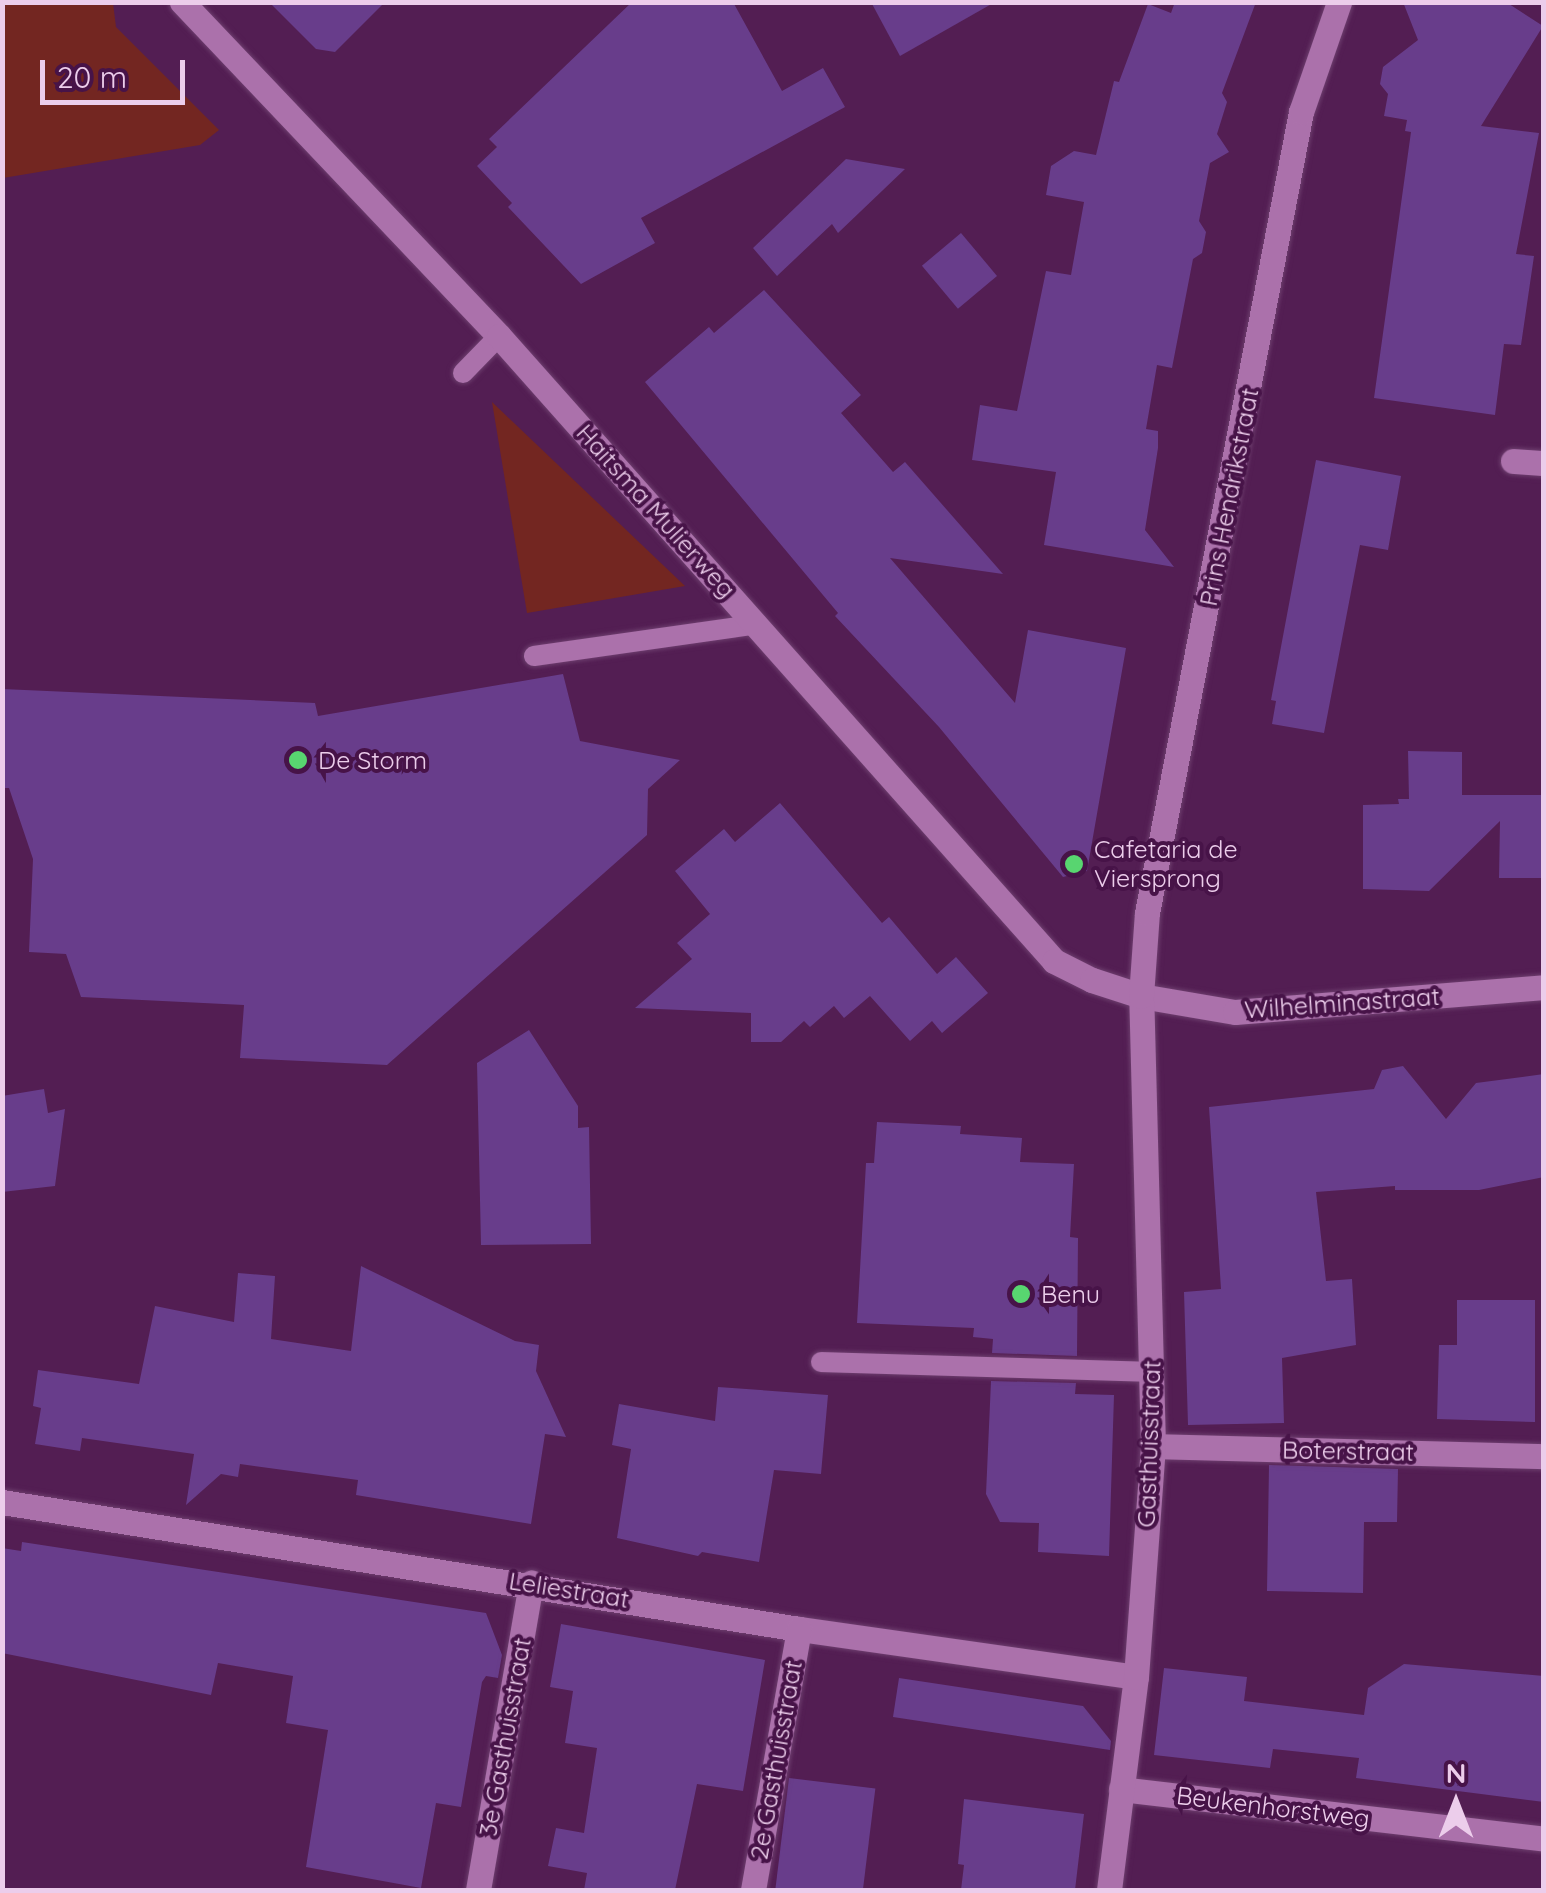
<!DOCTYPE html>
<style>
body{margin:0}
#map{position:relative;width:1546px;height:1893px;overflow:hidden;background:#531e53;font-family:Quicksand,sans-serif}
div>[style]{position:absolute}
.green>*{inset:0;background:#732621}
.building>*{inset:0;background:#683d8b;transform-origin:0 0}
.roads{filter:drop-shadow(0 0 2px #6d3e6e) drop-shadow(0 0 2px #6d3e6e)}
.lane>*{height:20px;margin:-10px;padding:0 10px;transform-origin:10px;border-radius:10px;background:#ab71ab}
.street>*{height:25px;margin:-12.5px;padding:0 12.5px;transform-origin:12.5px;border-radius:12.5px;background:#ab71ab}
.dots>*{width:28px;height:28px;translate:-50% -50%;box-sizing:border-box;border:5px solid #471348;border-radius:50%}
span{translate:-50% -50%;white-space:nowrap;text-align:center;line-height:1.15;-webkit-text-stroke:8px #471348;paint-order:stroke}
.street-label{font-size:25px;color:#eccdeb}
.poi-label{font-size:25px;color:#eccdeb}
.left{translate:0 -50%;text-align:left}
.frame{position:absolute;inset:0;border:5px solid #eccdeb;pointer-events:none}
.north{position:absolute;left:1406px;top:1753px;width:100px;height:100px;-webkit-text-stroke:8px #471348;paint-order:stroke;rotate:0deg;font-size:28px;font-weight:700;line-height:40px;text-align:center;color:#eccdeb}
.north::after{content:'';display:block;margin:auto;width:35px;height:45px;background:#eccdeb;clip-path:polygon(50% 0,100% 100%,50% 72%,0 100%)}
.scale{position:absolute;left:40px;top:60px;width:145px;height:45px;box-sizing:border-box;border:5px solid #eccdeb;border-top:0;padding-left:12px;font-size:30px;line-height:35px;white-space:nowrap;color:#eccdeb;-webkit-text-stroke:8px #471348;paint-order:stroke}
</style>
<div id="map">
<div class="green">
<i style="clip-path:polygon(3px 2px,113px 3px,116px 27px,219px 130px,200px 145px,3px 178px)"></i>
<i style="clip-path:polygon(492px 402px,685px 586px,527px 613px)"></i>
</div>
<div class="building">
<i style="clip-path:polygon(269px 2px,385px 2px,335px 52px,316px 49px)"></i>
<i style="clip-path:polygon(632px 2px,733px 2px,782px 91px,823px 68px,845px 107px,641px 218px,655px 243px,581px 284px,508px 207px,512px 203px,477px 166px,497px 147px,489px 139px)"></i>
<i style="clip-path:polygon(871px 2px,995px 2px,900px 56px)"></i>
<i style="clip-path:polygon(1175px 2px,1256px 2px,1222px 93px,1227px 102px,1217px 134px,1229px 152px,1210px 163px,1199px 221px,1206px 232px,1202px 253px,1193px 259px,1172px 368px,1157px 365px,1146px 429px,1158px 431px,1158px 448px,1145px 530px,1174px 567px,1044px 545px,1056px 472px,972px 460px,980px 405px,1017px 411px,1046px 271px,1071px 275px,1084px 202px,1046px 195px,1051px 166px,1074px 151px,1096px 155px,1114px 81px,1119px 82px,1148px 4px,1171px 13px)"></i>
<i style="clip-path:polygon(1403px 2px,1506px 2px,1543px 26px,1481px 126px,1539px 133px,1516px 254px,1534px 256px,1521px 345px,1504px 344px,1495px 415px,1374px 398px,1411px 132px,1405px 131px,1407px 120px,1384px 116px,1388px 94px,1380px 84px,1383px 67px,1418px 40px)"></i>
<i style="clip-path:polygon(846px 159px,905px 169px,838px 233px,832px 224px,777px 276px,753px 248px)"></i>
<i style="left:961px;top:233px;width:56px;height:51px;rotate:50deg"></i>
<i style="clip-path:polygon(764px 290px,861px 395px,841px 413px,893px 472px,905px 462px,1003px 574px,890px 558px,1015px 703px,1028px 630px,1126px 648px,1087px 871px,1063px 877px,939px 727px,835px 616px,838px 613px,645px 382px,709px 327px,714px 333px)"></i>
<i style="clip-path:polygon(1316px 460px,1401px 476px,1388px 550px,1360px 545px,1324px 733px,1272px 724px,1276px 701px,1271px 700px)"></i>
<i style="clip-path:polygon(563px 674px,580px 741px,680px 760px,648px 789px,647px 835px,387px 1065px,240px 1058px,244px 1005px,81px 997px,66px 954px,29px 952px,33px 859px,9px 788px,2px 788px,2px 689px,315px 703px,318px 716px)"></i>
<i style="clip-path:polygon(1408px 751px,1462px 752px,1462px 795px,1544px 795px,1544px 878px,1499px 878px,1500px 821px,1429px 891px,1363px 889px,1363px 805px,1399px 804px,1398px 799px,1409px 799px)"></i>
<i style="clip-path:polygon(780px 803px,882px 923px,889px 917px,937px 974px,956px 957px,988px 993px,942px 1033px,932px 1021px,910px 1041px,870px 996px,844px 1018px,834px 1006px,810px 1027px,804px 1021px,781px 1042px,751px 1042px,751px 1013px,635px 1008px,692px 959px,677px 943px,710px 914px,675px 871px,724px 829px,735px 842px)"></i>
<i style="clip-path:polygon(529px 1030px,578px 1106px,578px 1128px,589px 1127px,591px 1244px,481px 1245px,477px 1063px)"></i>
<i style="clip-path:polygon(1403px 1066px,1446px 1119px,1476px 1083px,1544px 1074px,1544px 1177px,1479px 1190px,1395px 1190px,1395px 1186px,1316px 1192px,1326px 1281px,1352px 1279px,1356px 1345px,1282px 1358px,1284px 1423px,1188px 1425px,1184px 1292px,1221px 1289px,1209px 1107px,1374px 1089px,1382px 1070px)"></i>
<i style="clip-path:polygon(44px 1089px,48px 1113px,65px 1109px,55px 1186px,2px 1192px,2px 1096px)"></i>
<i style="clip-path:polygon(877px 1122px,961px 1126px,960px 1134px,1022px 1138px,1020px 1162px,1074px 1164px,1070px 1237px,1078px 1238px,1077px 1356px,992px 1353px,993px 1339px,973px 1337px,974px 1328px,857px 1323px,866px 1163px,874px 1163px)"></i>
<i style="clip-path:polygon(361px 1266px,515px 1341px,539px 1345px,536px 1371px,566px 1437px,545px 1434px,531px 1524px,356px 1495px,358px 1480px,240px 1464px,238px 1477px,221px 1474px,186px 1505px,194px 1454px,82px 1438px,80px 1451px,35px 1444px,41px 1408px,33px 1406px,38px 1370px,139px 1384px,155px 1306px,234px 1322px,238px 1273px,275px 1276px,271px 1339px,351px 1351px)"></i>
<i style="clip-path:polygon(1457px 1300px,1535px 1300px,1535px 1422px,1437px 1419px,1439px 1345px,1457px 1345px)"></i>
<i style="clip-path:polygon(991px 1381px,1076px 1383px,1075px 1394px,1114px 1395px,1109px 1556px,1038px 1552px,1039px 1523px,1000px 1522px,986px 1494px)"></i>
<i style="clip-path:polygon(718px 1387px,828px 1395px,821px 1474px,774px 1470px,759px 1562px,702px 1552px,698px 1556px,617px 1538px,631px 1449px,612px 1445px,619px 1404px,715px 1421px)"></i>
<i style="clip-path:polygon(1269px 1465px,1398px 1469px,1397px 1522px,1364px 1522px,1363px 1593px,1267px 1591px)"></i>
<i style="clip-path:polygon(22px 1542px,486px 1613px,502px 1655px,498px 1678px,486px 1676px,482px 1682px,461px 1807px,436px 1803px,421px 1888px,306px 1867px,328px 1730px,286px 1723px,293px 1676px,218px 1663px,211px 1695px,2px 1653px,2px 1548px,21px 1551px)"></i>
<i style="clip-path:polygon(561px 1624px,765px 1660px,743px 1791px,697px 1784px,675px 1890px,584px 1890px,587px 1873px,548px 1866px,556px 1828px,584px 1833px,597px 1748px,565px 1743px,573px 1691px,550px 1687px)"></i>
<i style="clip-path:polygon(1404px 1664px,1544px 1676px,1544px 1802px,1356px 1778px,1359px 1758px,1273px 1749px,1270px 1768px,1154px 1755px,1164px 1668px,1247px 1677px,1244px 1701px,1364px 1715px,1368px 1688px)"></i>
<i style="clip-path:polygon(899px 1678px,1083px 1706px,1111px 1741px,1110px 1750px,893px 1717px)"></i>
<i style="left:789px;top:1778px;width:87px;height:113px;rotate:7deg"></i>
<i style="clip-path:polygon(964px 1799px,1084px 1814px,1075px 1890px,961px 1890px,964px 1865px,958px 1864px)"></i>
</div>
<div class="roads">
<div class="lane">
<i style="left:463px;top:373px;width:52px;rotate:-45.8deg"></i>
<i style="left:534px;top:656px;width:226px;rotate:-8.1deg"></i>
<i style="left:821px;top:1362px;width:332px;rotate:1.7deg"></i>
</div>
<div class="street">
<i style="left:182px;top:2px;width:460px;rotate:46.5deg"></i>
<i style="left:499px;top:336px;width:836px;rotate:48.39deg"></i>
<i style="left:1054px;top:961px;width:42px;rotate:26.6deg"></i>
<i style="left:1092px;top:980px;width:52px;rotate:18.1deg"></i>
<i style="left:1141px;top:996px;width:95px;rotate:9.7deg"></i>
<i style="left:1235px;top:1012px;width:310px;rotate:-4.6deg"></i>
<i style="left:1513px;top:461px;width:31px;rotate:4deg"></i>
<i style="left:1153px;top:1446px;width:391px;rotate:1.5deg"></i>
<i style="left:2px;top:1502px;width:807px;rotate:9.05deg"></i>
<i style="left:799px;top:1629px;width:340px;rotate:8.1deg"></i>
<i style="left:1121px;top:1789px;width:426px;rotate:6.7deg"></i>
<i style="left:478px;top:1890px;width:312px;rotate:-80.2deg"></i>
<i style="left:753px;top:1890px;width:265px;rotate:-80deg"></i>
<i style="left:1109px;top:1890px;width:215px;rotate:-82.8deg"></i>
<i style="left:1136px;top:1677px;width:232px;rotate:-85.8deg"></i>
<i style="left:1153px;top:1446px;width:450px;rotate:-91.5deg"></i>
<i style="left:1141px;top:996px;width:83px;rotate:-85.9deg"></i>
<i style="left:1147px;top:913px;width:816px;rotate:-79.12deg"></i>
<i style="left:1301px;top:112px;width:116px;rotate:-70.9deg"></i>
</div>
</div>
<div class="dots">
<i style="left:298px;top:760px;background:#58d570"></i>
<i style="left:1074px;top:864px;background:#58d570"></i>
<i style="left:1021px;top:1294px;background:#58d570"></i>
</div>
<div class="street-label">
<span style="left:1229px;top:497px;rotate:-79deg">Prins Hendrikstraat</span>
<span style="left:656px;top:511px;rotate:48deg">Haitsma Mulierweg</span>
<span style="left:1342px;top:1003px;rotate:-4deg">Wilhelminastraat</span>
<span style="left:1149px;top:1444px;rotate:-88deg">Gasthuisstraat</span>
<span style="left:1348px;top:1451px;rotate:1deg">Boterstraat</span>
<span style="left:569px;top:1590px;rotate:9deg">Leliestraat</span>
<span style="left:505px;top:1737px;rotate:-80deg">3e Gasthuisstraat</span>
<span style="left:776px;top:1760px;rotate:-80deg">2e Gasthuisstraat</span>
<span style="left:1273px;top:1807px;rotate:7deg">Beukenhorstweg</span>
</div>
<div class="poi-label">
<span class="left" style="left:318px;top:760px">De Storm</span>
<span class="left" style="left:1094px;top:864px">Cafetaria de<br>Viersprong</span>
<span class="left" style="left:1041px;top:1294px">Benu</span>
</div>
<div class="frame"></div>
<div class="north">N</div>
<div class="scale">20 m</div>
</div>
